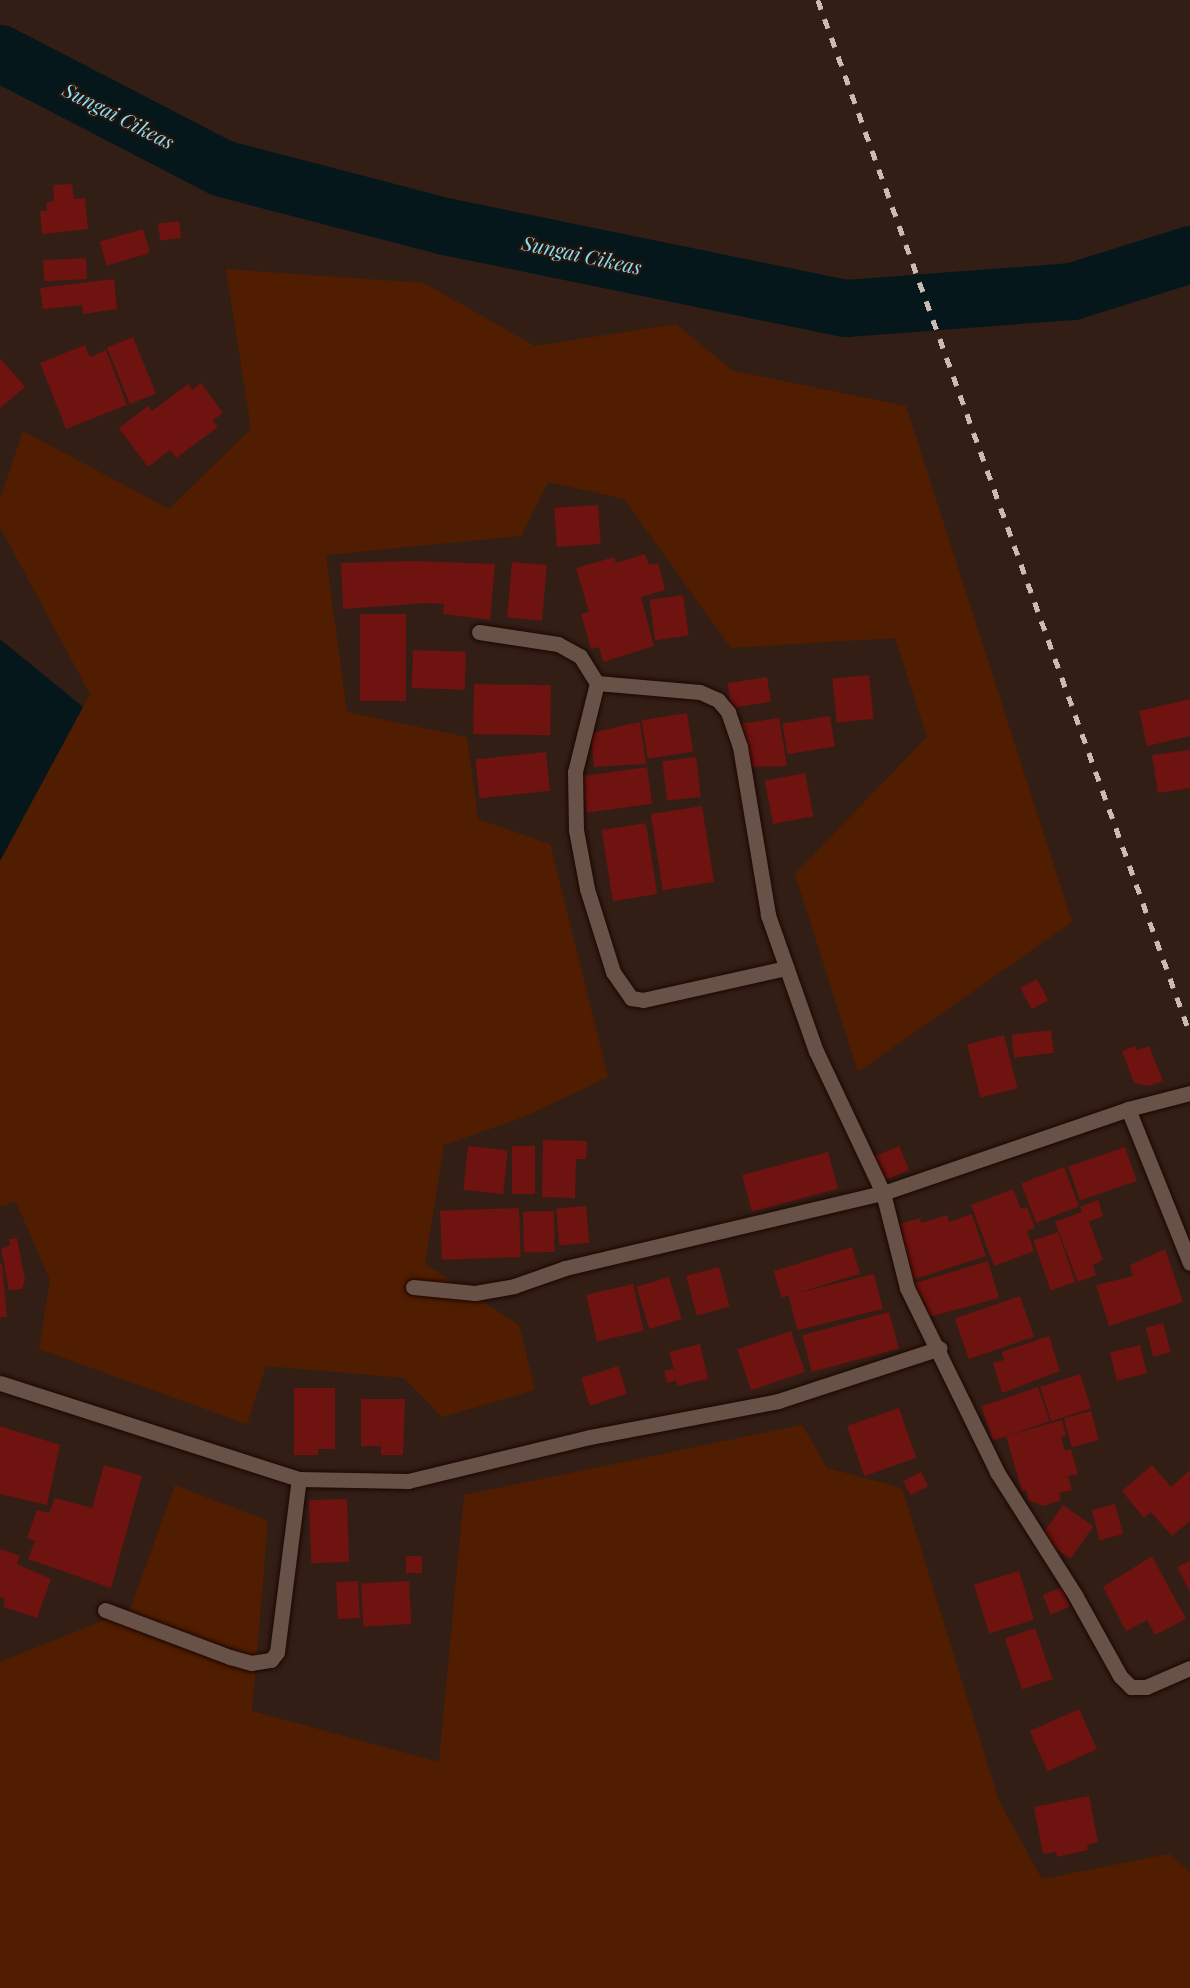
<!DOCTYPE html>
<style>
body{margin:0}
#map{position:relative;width:1190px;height:1988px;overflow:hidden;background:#321e15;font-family:"Playfair Display",serif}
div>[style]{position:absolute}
.green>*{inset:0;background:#511d00}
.water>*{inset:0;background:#06171c}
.river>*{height:57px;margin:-28.5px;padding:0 28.5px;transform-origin:28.5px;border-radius:28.5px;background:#06171c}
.building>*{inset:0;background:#6e1310;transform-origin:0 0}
.roads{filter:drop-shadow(0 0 2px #190702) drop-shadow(0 0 2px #190702)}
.minor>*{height:15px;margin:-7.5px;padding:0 7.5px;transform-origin:7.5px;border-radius:7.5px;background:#685146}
.rail>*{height:4.5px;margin-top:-2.25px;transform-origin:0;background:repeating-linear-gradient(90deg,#cabcb5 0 10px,transparent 0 20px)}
span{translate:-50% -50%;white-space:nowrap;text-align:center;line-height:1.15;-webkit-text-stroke:4.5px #27150b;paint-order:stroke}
.water-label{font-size:20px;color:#87defa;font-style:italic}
</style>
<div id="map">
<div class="green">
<i style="clip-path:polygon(226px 269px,424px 283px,535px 346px,676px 324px,733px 371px,906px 406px,1072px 922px,858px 1072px,795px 874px,927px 737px,895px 638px,731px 648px,624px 499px,548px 482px,521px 536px,326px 555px,347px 712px,467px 737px,478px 819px,550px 844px,608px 1077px,524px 1117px,444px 1145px,425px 1264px,519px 1325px,535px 1390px,442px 1417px,404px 1378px,266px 1366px,247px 1424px,39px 1349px,50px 1280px,16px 1202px,0 1206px,0 861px,90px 694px,0 527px,0 499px,23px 431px,169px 509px,251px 429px)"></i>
<i style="clip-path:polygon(802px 1425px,827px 1468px,902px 1488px,999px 1801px,1042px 1879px,1169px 1854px,1190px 1872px,1190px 1988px,0 1988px,0 1662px,130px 1610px,175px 1485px,268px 1521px,252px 1711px,439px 1762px,464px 1495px)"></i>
</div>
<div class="water">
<i style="clip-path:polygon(0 639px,83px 707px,0 861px)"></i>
</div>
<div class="river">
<i style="left:0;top:53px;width:250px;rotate:27.4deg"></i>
<i style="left:222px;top:168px;width:230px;rotate:14.6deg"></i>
<i style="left:445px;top:226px;width:409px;rotate:11.6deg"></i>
<i style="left:846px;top:308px;width:227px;rotate:-4.3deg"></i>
<i style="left:1072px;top:291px;width:124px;rotate:-17.4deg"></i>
</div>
<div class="building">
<i style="clip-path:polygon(72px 184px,74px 199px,85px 198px,88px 229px,42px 234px,40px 211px,47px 211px,46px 203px,54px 201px,53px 185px)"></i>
<i style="left:179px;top:221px;width:17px;height:21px;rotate:83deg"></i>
<i style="left:143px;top:229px;width:25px;height:45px;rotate:74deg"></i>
<i style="left:86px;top:258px;width:21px;height:43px;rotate:87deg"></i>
<i style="clip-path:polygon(114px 279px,117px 309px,83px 314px,82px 305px,43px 309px,40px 288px)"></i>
<i style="left:133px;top:337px;width:61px;height:28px;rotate:68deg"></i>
<i style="clip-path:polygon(85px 345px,90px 357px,106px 350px,127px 405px,66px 429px,40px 363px)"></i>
<i style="clip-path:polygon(0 358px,25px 387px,0 408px)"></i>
<i style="clip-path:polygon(201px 383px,223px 413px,213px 420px,218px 427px,176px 458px,170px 450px,148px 467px,119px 428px,148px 406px,152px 411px,188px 384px,192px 390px)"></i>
<i style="left:598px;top:505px;width:39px;height:44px;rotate:86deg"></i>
<i style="clip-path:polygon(645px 554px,649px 565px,658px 563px,665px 590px,641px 597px,654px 646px,603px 662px,599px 647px,591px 649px,581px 614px,589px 612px,576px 568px,614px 557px,616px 563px)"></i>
<i style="clip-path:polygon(413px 561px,495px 564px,490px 620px,443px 614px,444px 604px,427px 603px,343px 609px,341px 563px)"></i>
<i style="left:512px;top:562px;width:35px;height:56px;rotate:5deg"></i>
<i style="left:683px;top:595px;width:41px;height:34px;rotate:82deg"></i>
<i style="left:360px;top:614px;width:46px;height:87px"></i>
<i style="left:413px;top:650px;width:53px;height:38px;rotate:2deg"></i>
<i style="left:869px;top:675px;width:44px;height:37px;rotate:84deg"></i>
<i style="left:767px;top:677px;width:25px;height:40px;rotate:81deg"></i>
<i style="left:474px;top:684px;width:77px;height:50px;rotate:1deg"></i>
<i style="clip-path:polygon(1190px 699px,1190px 736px,1147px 746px,1139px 711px)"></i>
<i style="left:687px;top:713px;width:39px;height:46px;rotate:81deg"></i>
<i style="left:830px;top:716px;width:31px;height:48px;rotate:81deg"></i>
<i style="clip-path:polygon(779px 718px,787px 766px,749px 767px,740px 724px)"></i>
<i style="clip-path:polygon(640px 722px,646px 764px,594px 767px,591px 733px)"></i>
<i style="clip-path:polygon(1190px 750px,1190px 788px,1158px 793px,1152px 755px)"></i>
<i style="left:546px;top:752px;width:39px;height:71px;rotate:84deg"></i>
<i style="left:696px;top:757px;width:40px;height:34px;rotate:83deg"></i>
<i style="left:647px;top:767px;width:37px;height:66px;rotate:82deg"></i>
<i style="left:805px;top:773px;width:44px;height:41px;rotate:79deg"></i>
<i style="left:702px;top:806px;width:77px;height:52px;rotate:81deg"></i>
<i style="left:646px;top:823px;width:72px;height:45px;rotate:81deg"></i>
<i style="left:1037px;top:979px;width:24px;height:19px;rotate:62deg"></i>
<i style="left:1051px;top:1030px;width:23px;height:40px;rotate:83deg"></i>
<i style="left:1004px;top:1035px;width:55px;height:38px;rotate:76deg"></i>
<i style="clip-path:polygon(1135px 1046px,1137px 1050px,1149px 1046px,1163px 1081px,1149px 1086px,1134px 1083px,1122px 1051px)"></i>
<i style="clip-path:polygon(543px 1140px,587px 1141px,586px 1159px,576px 1159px,575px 1198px,542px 1197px)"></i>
<i style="left:468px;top:1146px;width:40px;height:44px;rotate:6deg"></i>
<i style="left:512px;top:1146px;width:23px;height:48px"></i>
<i style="left:899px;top:1146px;width:26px;height:27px;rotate:67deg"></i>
<i style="left:1125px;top:1147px;width:36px;height:60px;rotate:71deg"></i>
<i style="left:828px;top:1152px;width:38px;height:89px;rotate:75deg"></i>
<i style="left:1064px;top:1167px;width:42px;height:46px;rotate:69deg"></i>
<i style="clip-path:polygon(1013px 1189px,1021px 1209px,1027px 1207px,1035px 1228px,1027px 1231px,1034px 1251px,994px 1266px,971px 1205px)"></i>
<i style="clip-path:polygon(1098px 1200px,1103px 1216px,1089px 1222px,1103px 1260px,1093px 1265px,1096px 1275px,1078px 1282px,1055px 1222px,1082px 1212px,1080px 1207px)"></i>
<i style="left:586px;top:1206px;width:37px;height:30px;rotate:85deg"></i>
<i style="left:519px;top:1208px;width:49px;height:79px;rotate:88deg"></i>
<i style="left:554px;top:1211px;width:41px;height:31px;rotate:89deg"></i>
<i style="clip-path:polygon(972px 1214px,986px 1256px,912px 1280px,898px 1237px,903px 1235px,900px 1224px,920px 1218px,921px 1223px,947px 1215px,949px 1222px)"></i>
<i style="left:1058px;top:1232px;width:53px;height:26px;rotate:71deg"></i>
<i style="clip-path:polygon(17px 1238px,25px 1280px,22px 1289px,9px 1290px,1px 1249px,10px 1245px,9px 1239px)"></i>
<i style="left:852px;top:1247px;width:28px;height:82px;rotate:73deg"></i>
<i style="clip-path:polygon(1165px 1249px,1183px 1302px,1109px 1326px,1096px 1285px,1133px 1276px,1130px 1265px)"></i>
<i style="clip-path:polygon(988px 1261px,999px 1298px,929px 1317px,924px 1300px,920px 1301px,912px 1284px)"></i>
<i style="clip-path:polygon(0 1264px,2px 1264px,7px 1317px,0 1317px)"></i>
<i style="left:719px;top:1267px;width:41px;height:34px;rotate:75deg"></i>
<i style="left:874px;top:1274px;width:36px;height:88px;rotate:76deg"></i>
<i style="left:669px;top:1277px;width:44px;height:34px;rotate:73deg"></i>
<i style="left:633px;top:1284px;width:48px;height:48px;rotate:77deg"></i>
<i style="left:1020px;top:1296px;width:43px;height:69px;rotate:71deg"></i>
<i style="left:889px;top:1312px;width:38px;height:90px;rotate:75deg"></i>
<i style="left:1163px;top:1323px;width:30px;height:18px;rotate:75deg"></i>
<i style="left:791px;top:1331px;width:43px;height:57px;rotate:71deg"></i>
<i style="clip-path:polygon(1049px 1336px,1060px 1371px,1002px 1393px,993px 1363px,1004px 1360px,1002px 1352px)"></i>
<i style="clip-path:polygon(700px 1344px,708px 1379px,677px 1386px,676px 1380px,667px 1383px,664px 1371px,674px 1369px,669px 1352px)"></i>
<i style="left:1140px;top:1345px;width:29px;height:31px;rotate:76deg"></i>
<i style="left:618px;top:1366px;width:29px;height:39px;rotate:72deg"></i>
<i style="left:1080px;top:1374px;width:36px;height:42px;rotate:72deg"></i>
<i style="left:1038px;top:1387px;width:36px;height:60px;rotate:71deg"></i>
<i style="clip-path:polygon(294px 1388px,335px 1388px,335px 1449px,318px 1449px,318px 1455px,294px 1455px)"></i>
<i style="clip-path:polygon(361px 1399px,405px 1399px,403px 1455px,381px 1455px,381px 1446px,361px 1446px)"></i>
<i style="left:899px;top:1408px;width:53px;height:55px;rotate:71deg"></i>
<i style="left:1091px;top:1411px;width:30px;height:28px;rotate:75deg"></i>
<i style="clip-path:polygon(1062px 1420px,1066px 1436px,1061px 1437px,1065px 1451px,1071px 1449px,1078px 1474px,1068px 1476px,1072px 1490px,1059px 1493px,1061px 1500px,1044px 1506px,1029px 1501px,1026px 1490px,1022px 1491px,1006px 1436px)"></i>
<i style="clip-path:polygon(0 1426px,60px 1445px,47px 1505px,0 1494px)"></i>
<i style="clip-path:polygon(104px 1465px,142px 1476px,111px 1588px,28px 1559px,35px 1541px,27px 1538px,37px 1510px,49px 1513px,55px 1498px,92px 1508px)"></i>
<i style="clip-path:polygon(1152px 1465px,1171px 1487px,1190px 1470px,1190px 1521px,1172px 1536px,1151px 1512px,1144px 1518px,1122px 1491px)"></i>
<i style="left:921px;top:1472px;width:16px;height:20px;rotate:63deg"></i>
<i style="left:347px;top:1499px;width:63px;height:38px;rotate:88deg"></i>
<i style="left:1115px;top:1504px;width:31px;height:24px;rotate:75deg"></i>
<i style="left:1063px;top:1505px;width:37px;height:40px;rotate:35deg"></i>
<i style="clip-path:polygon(0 1549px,20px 1556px,17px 1564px,51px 1579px,37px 1618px,4px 1607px,4px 1599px,0 1597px)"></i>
<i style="left:422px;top:1556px;width:17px;height:16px;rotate:90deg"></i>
<i style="clip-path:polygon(1152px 1556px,1186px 1619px,1155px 1635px,1147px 1620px,1126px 1631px,1103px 1587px)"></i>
<i style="clip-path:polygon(1190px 1561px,1190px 1592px,1177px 1567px)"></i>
<i style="left:1019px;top:1571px;width:51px;height:47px;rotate:73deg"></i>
<i style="left:358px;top:1581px;width:37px;height:22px;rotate:87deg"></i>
<i style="left:409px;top:1581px;width:43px;height:48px;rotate:87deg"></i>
<i style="left:1062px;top:1587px;width:21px;height:21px;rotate:67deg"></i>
<i style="left:1035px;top:1628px;width:54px;height:32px;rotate:71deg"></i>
<i style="left:1079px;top:1709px;width:44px;height:54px;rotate:66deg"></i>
<i style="clip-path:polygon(1089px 1796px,1098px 1842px,1087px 1845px,1088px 1850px,1057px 1857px,1056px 1852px,1043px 1854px,1034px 1807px)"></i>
</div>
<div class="roads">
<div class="minor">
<i style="left:479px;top:632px;width:80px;rotate:8.6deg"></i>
<i style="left:558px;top:644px;width:25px;rotate:29deg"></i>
<i style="left:580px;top:656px;width:32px;rotate:58deg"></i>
<i style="left:597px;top:683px;width:103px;rotate:5deg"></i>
<i style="left:700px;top:692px;width:20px;rotate:24deg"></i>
<i style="left:718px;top:700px;width:16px;rotate:50deg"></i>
<i style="left:728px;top:712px;width:37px;rotate:71deg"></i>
<i style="left:740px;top:747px;width:170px;rotate:80.5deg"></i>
<i style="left:768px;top:915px;width:144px;rotate:70.6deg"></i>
<i style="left:816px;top:1051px;width:157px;rotate:64.7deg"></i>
<i style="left:883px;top:1193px;width:98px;rotate:75.8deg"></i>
<i style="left:907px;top:1288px;width:205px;rotate:63.9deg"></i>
<i style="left:997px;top:1472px;width:146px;rotate:57.6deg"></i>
<i style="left:1075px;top:1595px;width:93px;rotate:60.9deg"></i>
<i style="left:1120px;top:1676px;width:16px;rotate:45deg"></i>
<i style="left:1131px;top:1687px;width:15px"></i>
<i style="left:1146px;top:1687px;width:48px;rotate:-23.4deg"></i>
<i style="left:597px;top:683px;width:92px;rotate:103.9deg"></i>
<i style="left:575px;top:772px;width:58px;rotate:89deg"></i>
<i style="left:576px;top:830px;width:60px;rotate:79.4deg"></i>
<i style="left:587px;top:889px;width:87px;rotate:72.6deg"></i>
<i style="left:613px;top:972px;width:32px;rotate:55deg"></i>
<i style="left:631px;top:998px;width:12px;rotate:9deg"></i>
<i style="left:643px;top:1000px;width:147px;rotate:-12.6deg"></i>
<i style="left:1128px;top:1109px;width:166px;rotate:68.1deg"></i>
<i style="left:413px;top:1287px;width:62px;rotate:5.5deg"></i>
<i style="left:475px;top:1293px;width:40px;rotate:-10deg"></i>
<i style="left:514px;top:1286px;width:54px;rotate:-19.4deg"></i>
<i style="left:565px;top:1268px;width:327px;rotate:-13.3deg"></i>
<i style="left:883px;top:1193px;width:259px;rotate:-18.9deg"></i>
<i style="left:1128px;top:1109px;width:64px;rotate:-14.5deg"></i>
<i style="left:0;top:1383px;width:314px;rotate:17.8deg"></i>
<i style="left:299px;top:1479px;width:109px;rotate:1.1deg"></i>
<i style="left:408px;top:1481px;width:187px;rotate:-13.6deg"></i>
<i style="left:590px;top:1437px;width:191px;rotate:-10.8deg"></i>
<i style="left:778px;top:1401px;width:170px;rotate:-18.1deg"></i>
<i style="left:105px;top:1610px;width:134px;rotate:20.6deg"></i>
<i style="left:230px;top:1657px;width:22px;rotate:16deg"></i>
<i style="left:251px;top:1663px;width:20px;rotate:-9deg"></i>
<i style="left:271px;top:1660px;width:10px;rotate:-53deg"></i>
<i style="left:277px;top:1652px;width:174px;rotate:-82.8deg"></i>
</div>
</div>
<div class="rail">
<i style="left:818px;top:0;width:1098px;rotate:70.2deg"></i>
</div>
<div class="water-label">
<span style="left:119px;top:115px;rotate:27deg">Sungai Cikeas</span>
<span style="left:582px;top:254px;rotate:12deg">Sungai Cikeas</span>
</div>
</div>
